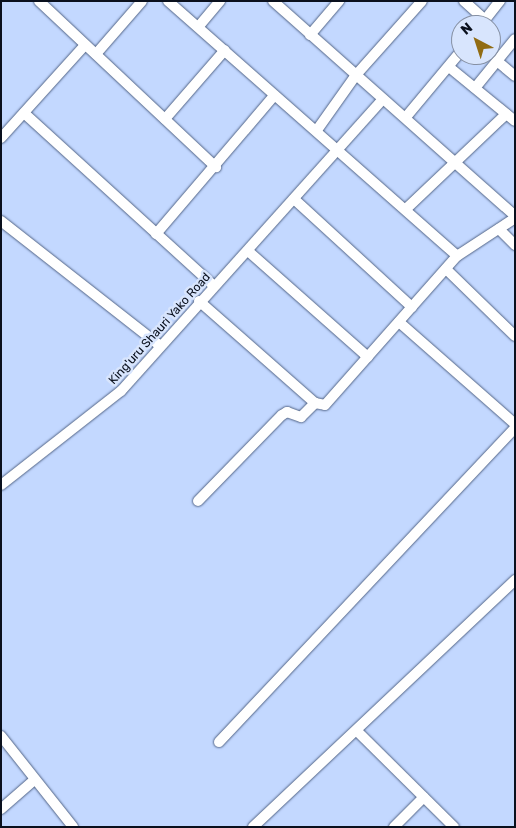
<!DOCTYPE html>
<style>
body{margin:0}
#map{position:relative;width:516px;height:828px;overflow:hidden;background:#c3d8ff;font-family:Rubik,sans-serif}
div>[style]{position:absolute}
.roads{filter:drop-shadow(0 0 1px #536587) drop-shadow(0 0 1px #536587)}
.minor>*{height:10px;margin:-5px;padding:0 5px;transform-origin:5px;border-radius:5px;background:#fff}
span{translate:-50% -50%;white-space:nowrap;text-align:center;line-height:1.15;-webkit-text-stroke:5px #d8e5fd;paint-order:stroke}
.street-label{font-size:12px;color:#0a101d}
.frame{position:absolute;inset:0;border:2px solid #0a101d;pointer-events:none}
.north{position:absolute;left:451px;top:15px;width:50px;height:50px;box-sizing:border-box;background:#d8e5fd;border:1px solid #8690a3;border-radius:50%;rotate:320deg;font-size:14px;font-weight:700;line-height:20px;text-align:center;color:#0a101d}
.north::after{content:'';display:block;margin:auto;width:18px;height:22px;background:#916c13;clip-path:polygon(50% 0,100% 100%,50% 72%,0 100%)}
</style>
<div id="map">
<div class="roads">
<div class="minor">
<i style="left:39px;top:1px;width:243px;rotate:43.2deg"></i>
<i style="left:168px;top:1px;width:385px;rotate:41.4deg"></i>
<i style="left:273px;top:1px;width:324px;rotate:41.6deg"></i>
<i style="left:464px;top:1px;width:28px;rotate:42deg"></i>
<i style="left:481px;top:25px;width:31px;rotate:-52deg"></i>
<i style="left:199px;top:26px;width:33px;rotate:-50deg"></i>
<i style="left:310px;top:35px;width:45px;rotate:-49.5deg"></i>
<i style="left:96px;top:54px;width:70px;rotate:-49deg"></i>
<i style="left:497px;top:61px;width:23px;rotate:40deg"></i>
<i style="left:449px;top:67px;width:85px;rotate:39.3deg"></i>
<i style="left:475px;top:88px;width:63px;rotate:-50.8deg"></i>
<i style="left:24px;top:113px;width:257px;rotate:42.3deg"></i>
<i style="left:406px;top:117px;width:86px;rotate:-50.2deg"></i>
<i style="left:165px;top:119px;width:91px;rotate:-49deg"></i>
<i style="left:317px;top:130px;width:67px;rotate:-54.7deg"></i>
<i style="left:356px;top:75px;width:99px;rotate:-48.3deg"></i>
<i style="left:1px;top:138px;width:125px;rotate:-47.9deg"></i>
<i style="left:294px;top:199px;width:160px;rotate:42.5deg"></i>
<i style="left:406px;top:209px;width:138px;rotate:-43.5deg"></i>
<i style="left:1px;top:221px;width:201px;rotate:38.1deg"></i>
<i style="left:499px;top:229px;width:23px;rotate:45deg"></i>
<i style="left:156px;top:234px;width:182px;rotate:-49.5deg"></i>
<i style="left:248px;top:251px;width:160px;rotate:41.5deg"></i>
<i style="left:446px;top:269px;width:96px;rotate:44.2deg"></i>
<i style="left:199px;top:301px;width:154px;rotate:41.3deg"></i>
<i style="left:315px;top:403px;width:10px;rotate:11deg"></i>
<i style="left:325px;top:405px;width:199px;rotate:-48.5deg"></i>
<i style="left:457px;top:256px;width:69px;rotate:-33.2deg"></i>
<i style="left:399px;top:322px;width:154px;rotate:41.3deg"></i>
<i style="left:1px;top:485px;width:152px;rotate:-38.1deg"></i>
<i style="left:121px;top:391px;width:392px;rotate:-48.1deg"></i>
<i style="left:198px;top:501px;width:120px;rotate:-45.7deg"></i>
<i style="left:282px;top:415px;width:6px;rotate:-31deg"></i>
<i style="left:287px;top:412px;width:15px;rotate:20deg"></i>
<i style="left:301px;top:417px;width:20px;rotate:-45deg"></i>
<i style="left:358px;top:732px;width:135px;rotate:44.7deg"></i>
<i style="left:1px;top:736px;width:116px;rotate:51.6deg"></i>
<i style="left:219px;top:742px;width:432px;rotate:-46.7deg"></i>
<i style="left:1px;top:809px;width:43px;rotate:-41.2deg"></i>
<i style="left:253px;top:827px;width:360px;rotate:-43.3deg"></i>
<i style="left:394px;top:827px;width:42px;rotate:-45deg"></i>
</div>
</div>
<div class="street-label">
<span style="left:160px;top:329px;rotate:-48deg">King'uru Shauri Yako Road</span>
</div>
<div class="frame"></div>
<div class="north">N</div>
</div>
